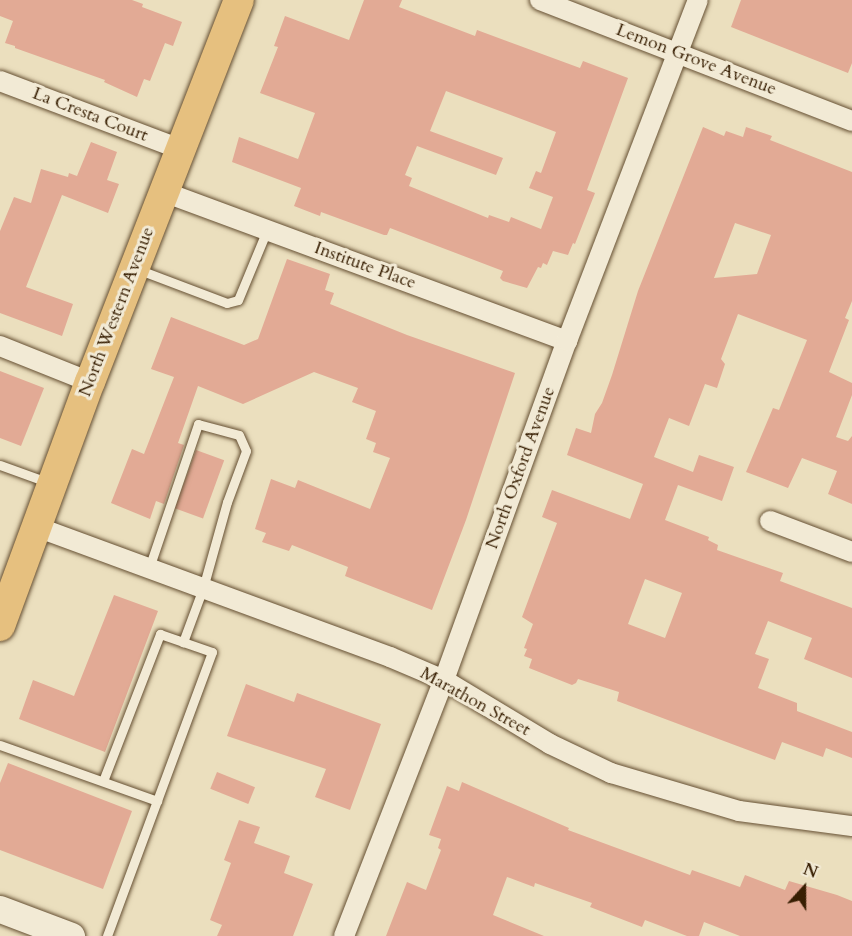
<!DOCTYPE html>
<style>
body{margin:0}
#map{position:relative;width:852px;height:936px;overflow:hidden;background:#ebdfbe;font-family:Cardo,serif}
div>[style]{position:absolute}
.building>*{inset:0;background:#e2aa95;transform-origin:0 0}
.roads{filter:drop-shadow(0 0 2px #654f32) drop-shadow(0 0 2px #654f32)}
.service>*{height:9px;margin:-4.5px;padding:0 4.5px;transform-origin:4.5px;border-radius:4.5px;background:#f2ead5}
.minor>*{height:20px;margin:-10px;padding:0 10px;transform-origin:10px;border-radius:10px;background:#f2ead5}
.secondary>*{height:27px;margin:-13.5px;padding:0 13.5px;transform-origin:13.5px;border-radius:13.5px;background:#f2ead5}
.primary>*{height:30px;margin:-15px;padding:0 15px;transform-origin:15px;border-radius:15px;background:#e6c07f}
span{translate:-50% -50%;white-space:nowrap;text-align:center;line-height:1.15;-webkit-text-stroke:6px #f2ead5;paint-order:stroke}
.street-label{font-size:18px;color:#381f03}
.north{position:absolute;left:774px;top:858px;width:60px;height:60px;-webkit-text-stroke:4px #f2ead5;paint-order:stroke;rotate:21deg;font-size:16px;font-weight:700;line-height:24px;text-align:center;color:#381f03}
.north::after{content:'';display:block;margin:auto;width:21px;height:27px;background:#381f03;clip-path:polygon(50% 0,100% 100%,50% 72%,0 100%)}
</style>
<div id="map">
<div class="building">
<i style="clip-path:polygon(0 0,132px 0,143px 4px,142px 7px,182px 22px,173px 46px,165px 43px,150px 81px,144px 79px,137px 97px,104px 82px,105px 80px,15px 48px,15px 46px,5px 43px,13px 21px,0 16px)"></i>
<i style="clip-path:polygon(evenodd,364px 0,402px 0,399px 7px,475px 36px,477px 30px,580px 68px,583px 61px,628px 78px,587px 190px,595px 193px,575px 244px,573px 243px,568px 255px,553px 251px,547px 265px,543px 263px,541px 268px,538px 267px,527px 288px,503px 281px,500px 278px,503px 271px,390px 228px,387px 235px,384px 235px,321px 212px,320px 216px,294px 206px,301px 188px,232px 162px,239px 137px,298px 159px,315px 113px,260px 93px,278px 47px,274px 46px,285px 16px,349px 40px,364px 0,446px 91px,556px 132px,541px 173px,536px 171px,529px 188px,553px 197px,541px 229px,511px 217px,509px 222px,489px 215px,488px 218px,409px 186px,412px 178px,405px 175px,417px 146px,496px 175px,503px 158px,430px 131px,446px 91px)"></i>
<i style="clip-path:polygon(741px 0,852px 0,852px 63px,848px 73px,731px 27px)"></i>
<i style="clip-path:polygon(evenodd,703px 127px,724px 136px,726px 131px,743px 137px,746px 127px,772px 136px,770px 140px,852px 172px,852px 301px,845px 318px,849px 320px,829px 372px,852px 383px,852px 395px,836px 437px,848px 441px,852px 436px,852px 504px,828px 494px,837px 471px,802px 458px,788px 488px,746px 472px,773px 408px,779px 410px,807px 340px,738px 314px,721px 359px,725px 364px,717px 388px,705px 384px,689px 426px,669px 418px,654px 457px,693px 472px,699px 455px,734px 467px,722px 501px,678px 485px,665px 520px,709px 537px,708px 540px,718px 545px,717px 550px,783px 573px,780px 581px,852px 608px,852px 678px,804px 659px,812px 638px,768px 621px,755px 654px,769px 659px,758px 688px,797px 703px,797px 711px,852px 732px,852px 758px,826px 748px,823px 757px,782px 742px,775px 760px,617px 701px,619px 692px,578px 679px,576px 683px,572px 685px,529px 668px,532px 659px,524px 656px,527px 649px,524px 648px,533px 624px,522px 617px,557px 523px,542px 517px,552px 490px,630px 519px,643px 484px,567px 455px,576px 428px,591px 433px,595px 414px,602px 403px,612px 375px,638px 291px,703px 127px,735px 223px,771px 235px,757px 274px,714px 278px,735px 223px,703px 127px,645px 579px,682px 593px,665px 638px,628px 624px,645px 579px)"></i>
<i style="clip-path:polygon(91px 142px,117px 152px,107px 180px,119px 184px,108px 213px,62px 195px,26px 287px,73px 304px,62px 336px,0 313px,0 231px,14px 197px,31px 203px,41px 169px,68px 177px,69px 173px,77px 176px)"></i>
<i style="clip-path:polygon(287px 259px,330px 274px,325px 290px,334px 293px,330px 304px,407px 335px,515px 373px,466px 520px,432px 610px,345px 576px,348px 567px,292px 545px,289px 551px,262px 542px,266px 533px,255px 529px,271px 479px,295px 488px,298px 480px,370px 509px,390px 458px,373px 452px,376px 443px,366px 439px,376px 411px,352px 402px,358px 388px,314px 372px,243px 404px,198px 386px,178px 443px,184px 445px,164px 504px,156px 501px,150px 519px,111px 503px,132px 449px,144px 454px,174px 377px,151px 369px,171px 317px,244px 345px,258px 339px)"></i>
<i style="clip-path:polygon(0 371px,44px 388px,21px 446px,0 438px)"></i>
<i style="left:196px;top:450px;width:30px;height:62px;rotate:20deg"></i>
<i style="clip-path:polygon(114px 595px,158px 611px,105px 752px,19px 719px,33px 680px,74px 696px)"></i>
<i style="clip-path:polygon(246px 684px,294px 702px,297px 693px,381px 724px,350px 810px,315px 797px,326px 769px,227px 736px)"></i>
<i style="clip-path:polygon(8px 763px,132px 811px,103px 889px,0 850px,0 783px)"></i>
<i style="left:217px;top:772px;width:41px;height:18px;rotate:22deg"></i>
<i style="clip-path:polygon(462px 782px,569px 828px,568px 830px,690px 875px,692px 870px,740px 887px,745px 875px,785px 890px,789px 881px,837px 895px,852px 901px,852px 936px,740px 936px,704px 922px,699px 936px,687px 936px,645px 920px,642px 927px,590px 907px,592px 903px,535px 883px,534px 887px,507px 877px,493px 915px,544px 936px,386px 936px,407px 882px,426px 890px,441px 850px,438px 848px,441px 839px,429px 835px,447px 786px,459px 791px)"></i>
<i style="clip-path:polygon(239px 820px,260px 827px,254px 843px,290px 856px,284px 873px,313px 884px,293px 936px,217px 936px,222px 925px,210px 920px,231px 863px,224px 860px)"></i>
</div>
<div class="roads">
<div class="service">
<i style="left:137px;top:269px;width:96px;rotate:20.7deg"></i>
<i style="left:227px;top:303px;width:11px;rotate:-15deg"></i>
<i style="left:238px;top:300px;width:76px;rotate:-67.5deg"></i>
<i style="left:0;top:465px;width:50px;rotate:19.9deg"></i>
<i style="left:149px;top:568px;width:152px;rotate:-71.2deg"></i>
<i style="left:198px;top:424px;width:42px;rotate:15deg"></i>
<i style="left:239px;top:435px;width:17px;rotate:66deg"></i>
<i style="left:246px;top:451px;width:54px;rotate:110.4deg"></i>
<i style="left:227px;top:502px;width:89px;rotate:105.6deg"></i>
<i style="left:203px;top:588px;width:58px;rotate:110.3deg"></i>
<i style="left:0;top:745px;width:167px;rotate:19.6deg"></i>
<i style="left:103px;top:781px;width:158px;rotate:-68.8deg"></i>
<i style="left:160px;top:634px;width:55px;rotate:19.1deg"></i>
<i style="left:212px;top:652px;width:303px;rotate:110.3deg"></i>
</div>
<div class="minor">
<i style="left:540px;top:0;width:335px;rotate:21.2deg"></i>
<i style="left:0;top:81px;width:192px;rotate:20.7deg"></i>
<i style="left:164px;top:192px;width:430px;rotate:20.3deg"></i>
<i style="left:0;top:346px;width:97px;rotate:21.8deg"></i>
<i style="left:770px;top:521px;width:88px;rotate:20.7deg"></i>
<i style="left:37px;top:527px;width:376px;rotate:20.2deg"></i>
<i style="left:390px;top:657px;width:59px;rotate:23.1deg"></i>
<i style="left:444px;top:680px;width:124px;rotate:31.1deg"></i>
<i style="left:550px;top:744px;width:68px;rotate:25.4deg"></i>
<i style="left:611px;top:773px;width:134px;rotate:16.5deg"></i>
<i style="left:739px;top:811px;width:114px;rotate:7.6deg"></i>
<i style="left:344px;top:936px;width:275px;rotate:-68.7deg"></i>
<i style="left:444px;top:680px;width:361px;rotate:-70.1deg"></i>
<i style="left:567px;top:341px;width:365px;rotate:-69deg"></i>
</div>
<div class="secondary">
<i style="left:0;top:909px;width:76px;rotate:20.8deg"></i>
</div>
<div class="primary">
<i style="left:0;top:626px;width:260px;rotate:-69.8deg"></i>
<i style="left:90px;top:382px;width:410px;rotate:-68.7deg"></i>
</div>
</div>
<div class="street-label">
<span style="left:696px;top:60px;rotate:21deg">Lemon Grove Avenue</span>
<span style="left:90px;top:115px;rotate:21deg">La Cresta Court</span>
<span style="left:365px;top:266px;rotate:20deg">Institute Place</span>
<span style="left:117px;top:312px;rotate:-69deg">North Western Avenue</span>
<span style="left:521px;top:468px;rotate:-70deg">North Oxford Avenue</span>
<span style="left:475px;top:702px;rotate:29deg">Marathon Street</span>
</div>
<div class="north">N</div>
</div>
